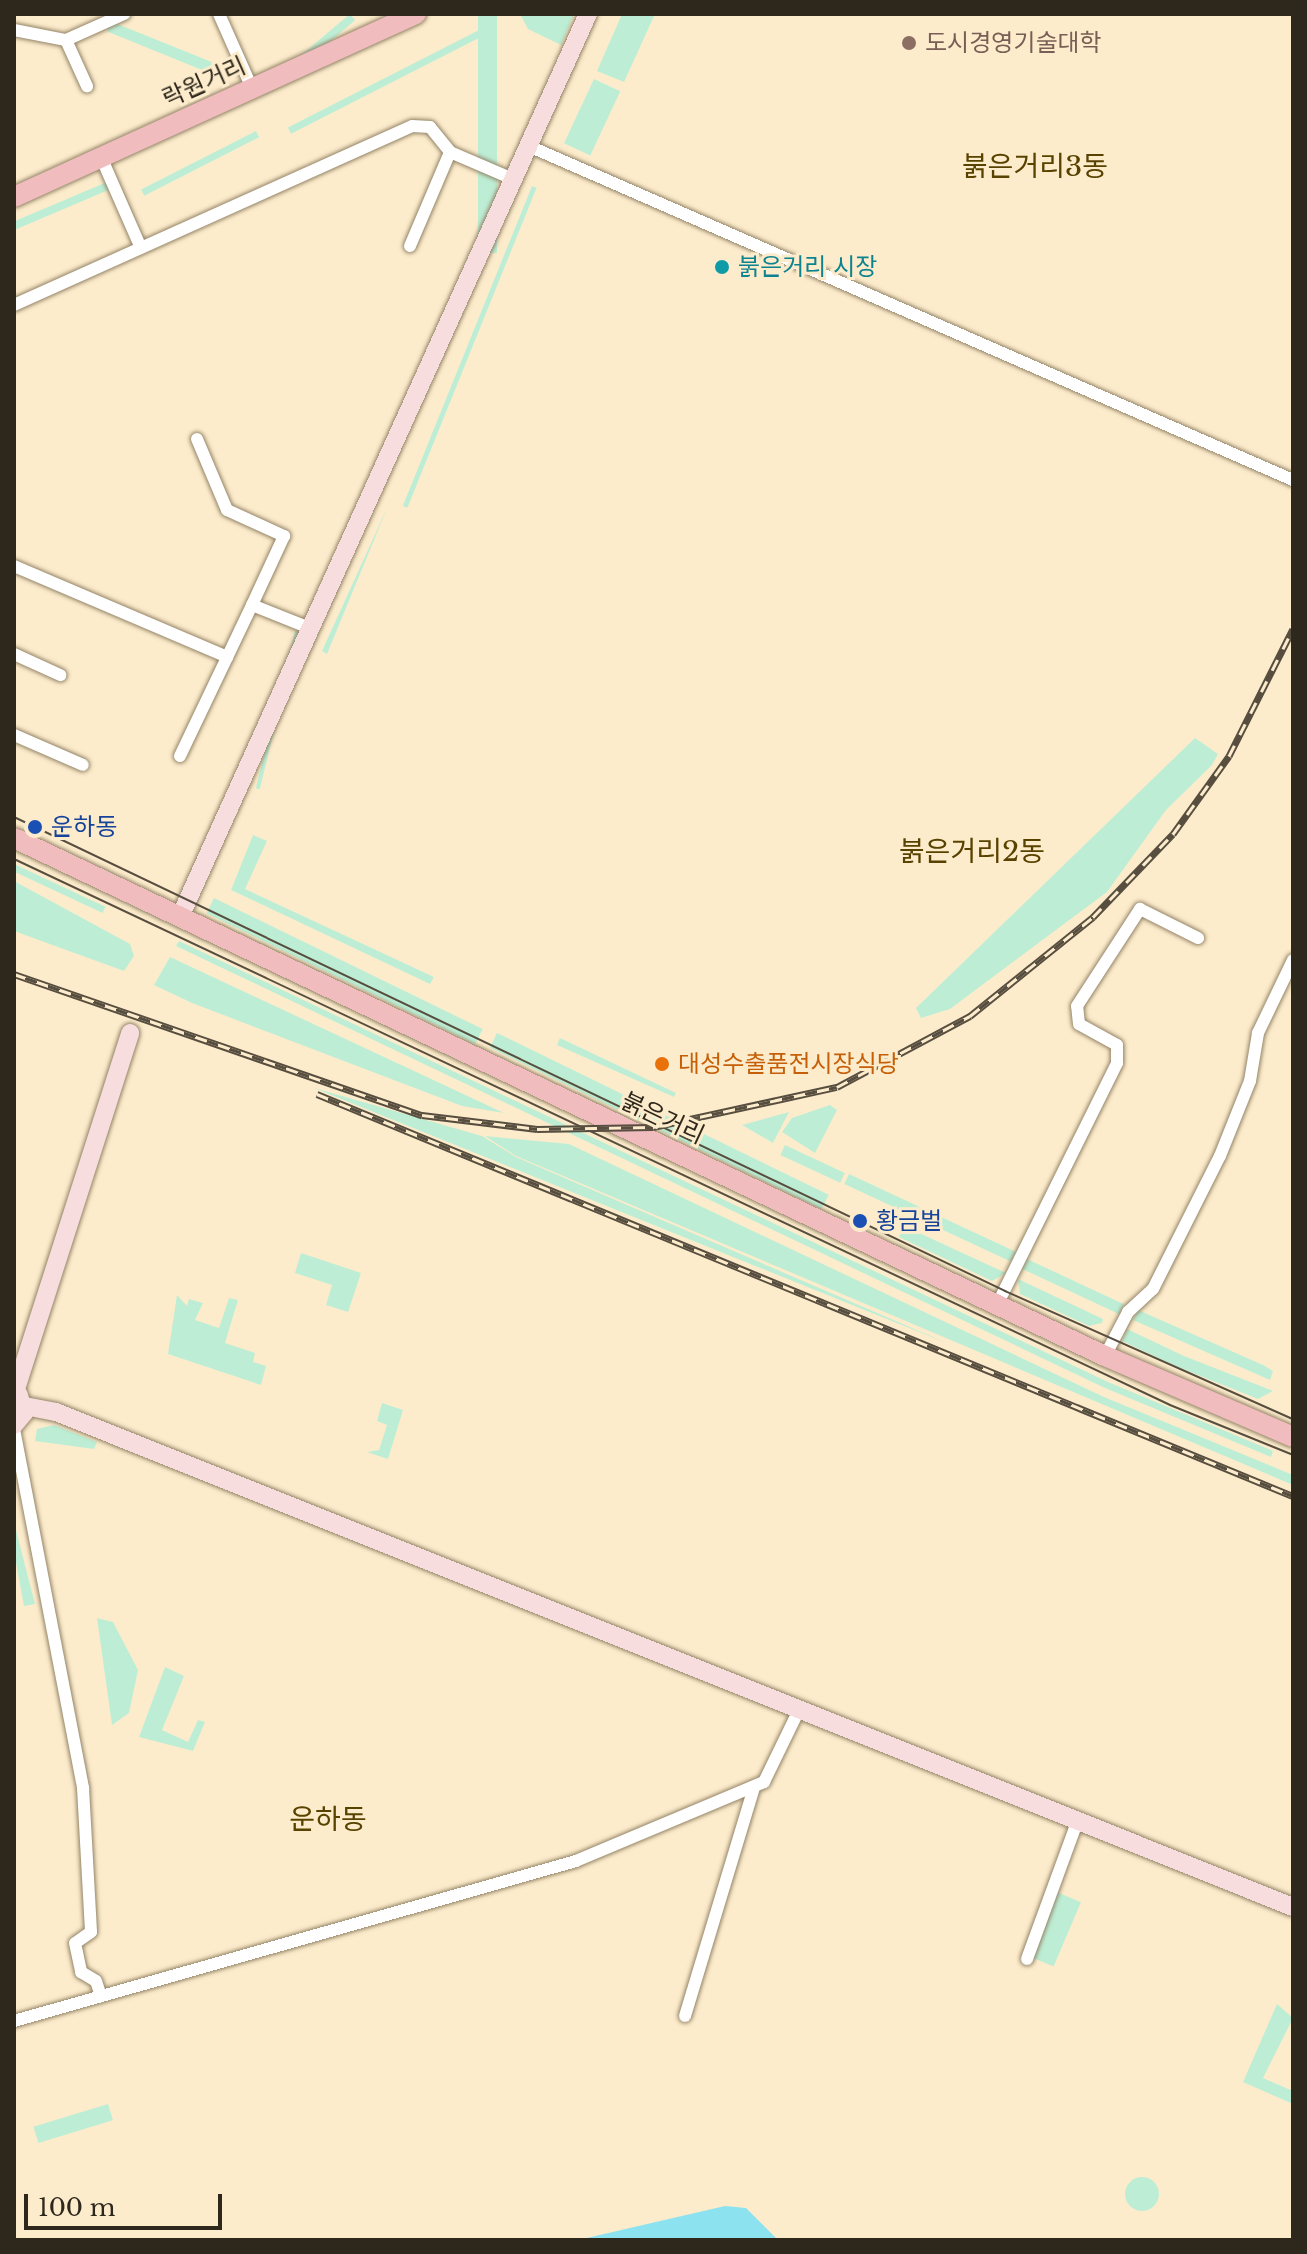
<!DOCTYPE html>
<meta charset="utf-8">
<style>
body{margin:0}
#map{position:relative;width:1307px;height:2254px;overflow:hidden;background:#fdeccc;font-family:"Libre Baskerville","Noto Sans KR",serif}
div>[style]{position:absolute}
.green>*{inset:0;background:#bdeed5;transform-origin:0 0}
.round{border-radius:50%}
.water>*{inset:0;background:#8de2f0}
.roads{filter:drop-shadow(0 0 2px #938467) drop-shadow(0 0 2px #938467)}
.street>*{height:12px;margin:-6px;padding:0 6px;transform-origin:6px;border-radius:6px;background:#fff}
.secondary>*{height:18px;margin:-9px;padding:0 9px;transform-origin:9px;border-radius:9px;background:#f8dddf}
.primary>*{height:20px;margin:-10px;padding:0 10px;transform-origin:10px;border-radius:10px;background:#f1bcbe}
.tram>*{height:2px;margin:-1px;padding:0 1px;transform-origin:1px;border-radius:1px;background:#574e3f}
.rail>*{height:7px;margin-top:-3.5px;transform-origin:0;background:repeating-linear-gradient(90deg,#fdeccc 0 12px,#574e3f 0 24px);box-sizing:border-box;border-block:2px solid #574e3f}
.dots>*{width:22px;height:22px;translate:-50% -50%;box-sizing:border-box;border:4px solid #fdeccc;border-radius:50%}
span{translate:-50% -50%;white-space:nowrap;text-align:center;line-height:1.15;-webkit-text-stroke:6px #fdeccc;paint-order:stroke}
.education-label{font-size:24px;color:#785e54}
.left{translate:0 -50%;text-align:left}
.street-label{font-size:24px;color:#2e281c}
.culture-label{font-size:24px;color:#0d838f}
.transit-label{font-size:24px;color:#164399}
.food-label{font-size:24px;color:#c56008}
.quarter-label{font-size:28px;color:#584200}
.frame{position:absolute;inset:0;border:16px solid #2e281c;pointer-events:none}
.scale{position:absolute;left:24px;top:2194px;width:198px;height:36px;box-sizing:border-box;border:4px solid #2e281c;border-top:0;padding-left:10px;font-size:24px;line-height:28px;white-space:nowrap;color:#2e281c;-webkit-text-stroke:6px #fdeccc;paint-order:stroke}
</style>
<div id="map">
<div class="green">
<i style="left:350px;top:14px;width:8px;height:116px;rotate:50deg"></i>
<i style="left:478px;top:14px;width:19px;height:239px"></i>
<i style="clip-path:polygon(520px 14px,574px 14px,561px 45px,528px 29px)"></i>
<i style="clip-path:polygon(622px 14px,655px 14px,624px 82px,597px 71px)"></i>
<i style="left:483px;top:28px;width:7px;height:219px;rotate:63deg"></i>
<i style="left:229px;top:69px;width:11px;height:127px;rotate:112deg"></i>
<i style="left:594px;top:79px;width:29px;height:71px;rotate:25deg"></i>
<i style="left:256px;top:131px;width:7px;height:129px;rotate:63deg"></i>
<i style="left:107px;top:182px;width:8px;height:102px;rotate:67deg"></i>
<i style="left:532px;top:186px;width:5px;height:345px;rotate:22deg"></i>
<i style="clip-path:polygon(388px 506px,327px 654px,322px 651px)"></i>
<i style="left:295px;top:631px;width:4px;height:162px;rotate:14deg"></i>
<i style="clip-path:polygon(1195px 738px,1218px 754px,1212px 765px,1166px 810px,1107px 892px,950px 1009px,921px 1018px,916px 1008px)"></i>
<i style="clip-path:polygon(253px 835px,267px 841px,245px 889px,434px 977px,430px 984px,231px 890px)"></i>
<i style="left:14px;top:864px;width:101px;height:7px;rotate:25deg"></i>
<i style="clip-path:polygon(14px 881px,130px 944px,134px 956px,124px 971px,14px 931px)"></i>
<i style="left:214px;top:898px;width:299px;height:17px;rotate:26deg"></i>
<i style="clip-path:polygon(179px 941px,1108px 1382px,1273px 1451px,1271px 1457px,1105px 1388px,176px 946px)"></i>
<i style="clip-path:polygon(170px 957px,504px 1113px,462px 1106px,192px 1003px,154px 985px)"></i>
<i style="left:497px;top:1033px;width:369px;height:16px;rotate:26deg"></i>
<i style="clip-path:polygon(560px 1038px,676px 1093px,674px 1097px,557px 1045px)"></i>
<i style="clip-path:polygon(314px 1088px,482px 1136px,516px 1157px,949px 1344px)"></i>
<i style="clip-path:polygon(830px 1105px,837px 1110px,815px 1153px,782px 1132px,792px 1118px)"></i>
<i style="clip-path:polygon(789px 1112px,773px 1143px,742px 1125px)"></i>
<i style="clip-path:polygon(485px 1136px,569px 1144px,1104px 1397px,1293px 1475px,1293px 1485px,516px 1156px)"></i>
<i style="left:785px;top:1145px;width:66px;height:11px;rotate:25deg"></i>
<i style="left:849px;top:1174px;width:184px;height:11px;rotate:25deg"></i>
<i style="clip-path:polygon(904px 1226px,1006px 1273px,992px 1281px,899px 1237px)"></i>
<i style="clip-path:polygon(301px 1253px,361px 1273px,348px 1312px,326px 1305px,332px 1285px,295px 1273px)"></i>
<i style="left:1027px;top:1259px;width:107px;height:11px;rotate:25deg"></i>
<i style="clip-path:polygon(1018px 1279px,1103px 1319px,1102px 1323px,1089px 1326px,1020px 1294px)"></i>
<i style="clip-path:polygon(177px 1295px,187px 1306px,189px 1299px,203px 1303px,195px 1320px,219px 1328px,229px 1298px,238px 1300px,225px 1343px,255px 1353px,253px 1362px,266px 1366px,261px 1385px,168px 1354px)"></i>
<i style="clip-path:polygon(1138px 1310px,1263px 1365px,1273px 1371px,1270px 1380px,1133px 1320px)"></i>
<i style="clip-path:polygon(1127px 1329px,1184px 1356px,1273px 1391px,1258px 1399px,1178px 1367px,1122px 1341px)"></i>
<i style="clip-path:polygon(382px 1403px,403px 1410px,388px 1459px,367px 1452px,379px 1450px,387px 1425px,377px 1421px)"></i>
<i style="clip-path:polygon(54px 1425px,97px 1442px,94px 1449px,35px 1441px,37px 1429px)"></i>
<i style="clip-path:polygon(14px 1522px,35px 1604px,24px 1606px,14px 1552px)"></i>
<i style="clip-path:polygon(97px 1618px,113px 1622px,138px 1670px,129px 1713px,112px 1725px)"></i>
<i style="clip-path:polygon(165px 1667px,184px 1676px,162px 1730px,188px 1742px,198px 1720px,205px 1722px,193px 1751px,139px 1737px)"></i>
<i style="left:1057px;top:1892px;width:26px;height:70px;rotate:23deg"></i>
<i style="clip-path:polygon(1277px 2004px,1293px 2018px,1263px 2078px,1293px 2091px,1293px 2104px,1243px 2082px)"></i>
<i style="left:108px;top:2104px;width:17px;height:78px;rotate:73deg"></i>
<i class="round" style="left:1125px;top:2177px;width:34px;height:34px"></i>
</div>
<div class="water">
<i style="clip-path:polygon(725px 2206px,746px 2208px,778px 2240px,578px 2240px)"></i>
</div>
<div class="roads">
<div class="street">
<i style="left:219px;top:14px;width:81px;rotate:66deg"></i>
<i style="left:14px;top:30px;width:53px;rotate:10.9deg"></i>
<i style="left:66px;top:40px;width:51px;rotate:65.5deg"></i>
<i style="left:66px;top:40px;width:64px;rotate:-24.1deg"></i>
<i style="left:531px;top:147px;width:832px;rotate:23.61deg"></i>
<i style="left:101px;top:157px;width:99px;rotate:66.3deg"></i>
<i style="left:410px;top:246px;width:102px;rotate:-66.9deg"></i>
<i style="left:14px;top:305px;width:436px;rotate:-24.2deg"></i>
<i style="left:412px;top:126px;width:18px;rotate:3deg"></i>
<i style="left:430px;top:127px;width:32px;rotate:51deg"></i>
<i style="left:450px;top:152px;width:71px;rotate:23.3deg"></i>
<i style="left:197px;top:439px;width:77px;rotate:67.1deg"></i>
<i style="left:227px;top:510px;width:63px;rotate:24.5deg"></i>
<i style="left:284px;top:536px;width:76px;rotate:114.9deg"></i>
<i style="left:14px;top:566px;width:232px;rotate:23.1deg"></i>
<i style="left:14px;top:654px;width:51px;rotate:24.5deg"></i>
<i style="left:14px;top:735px;width:75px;rotate:23.5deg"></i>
<i style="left:180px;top:756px;width:167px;rotate:-64.5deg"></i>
<i style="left:252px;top:605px;width:65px;rotate:21.8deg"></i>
<i style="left:997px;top:1305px;width:270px;rotate:-63.6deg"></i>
<i style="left:1117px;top:1063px;width:18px;rotate:-90deg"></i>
<i style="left:1117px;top:1045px;width:43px;rotate:-151.1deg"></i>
<i style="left:1079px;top:1024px;width:18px;rotate:-96deg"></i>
<i style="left:1077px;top:1006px;width:116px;rotate:-57deg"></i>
<i style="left:1140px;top:909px;width:65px;rotate:26.6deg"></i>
<i style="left:1105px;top:1356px;width:50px;rotate:-62.4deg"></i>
<i style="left:1128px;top:1312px;width:34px;rotate:-43deg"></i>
<i style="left:1153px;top:1289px;width:149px;rotate:-63.3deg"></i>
<i style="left:1220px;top:1156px;width:81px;rotate:-68.2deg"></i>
<i style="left:1250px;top:1081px;width:49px;rotate:-80.5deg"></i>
<i style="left:1258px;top:1033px;width:81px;rotate:-64.4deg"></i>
<i style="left:14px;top:1429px;width:366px;rotate:79.1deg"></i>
<i style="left:83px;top:1788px;width:144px;rotate:86.8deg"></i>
<i style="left:91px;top:1932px;width:19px;rotate:145deg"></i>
<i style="left:75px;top:1943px;width:30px;rotate:78deg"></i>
<i style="left:81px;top:1972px;width:17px;rotate:31deg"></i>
<i style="left:96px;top:1981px;width:16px;rotate:72deg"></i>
<i style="left:1027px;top:1959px;width:148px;rotate:-69.9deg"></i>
<i style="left:685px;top:2016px;width:239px;rotate:-73.2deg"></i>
<i style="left:14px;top:2021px;width:584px;rotate:-15.89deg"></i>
<i style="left:576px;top:1861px;width:204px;rotate:-22.8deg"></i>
<i style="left:764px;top:1782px;width:80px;rotate:-64.1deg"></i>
</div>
<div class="secondary">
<i style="left:180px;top:917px;width:991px;rotate:-65.69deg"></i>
<i style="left:15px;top:1392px;width:377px;rotate:-72.2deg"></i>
<i style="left:25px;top:1406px;width:32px;rotate:11deg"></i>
<i style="left:56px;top:1412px;width:1332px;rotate:21.81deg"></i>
<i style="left:14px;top:1425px;width:16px;rotate:-50deg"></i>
<i style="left:24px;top:1413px;width:19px;rotate:-106deg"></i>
</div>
<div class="primary">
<i style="left:14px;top:197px;width:442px;rotate:-24.5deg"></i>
<i style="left:14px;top:838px;width:1208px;rotate:25.4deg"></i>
<i style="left:1105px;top:1356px;width:205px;rotate:23.3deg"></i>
</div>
</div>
<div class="tram">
<i style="left:14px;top:817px;width:1099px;rotate:25.56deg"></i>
<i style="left:1005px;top:1291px;width:315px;rotate:24deg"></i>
<i style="left:14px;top:859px;width:1278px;rotate:25.28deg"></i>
<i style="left:1170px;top:1405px;width:133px;rotate:22.1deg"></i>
</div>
<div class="rail">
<i style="left:14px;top:974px;width:432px;rotate:19.1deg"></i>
<i style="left:422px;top:1115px;width:116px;rotate:6.9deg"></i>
<i style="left:537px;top:1129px;width:116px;rotate:-1deg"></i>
<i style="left:653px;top:1127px;width:188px;rotate:-12.3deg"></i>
<i style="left:837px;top:1087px;width:151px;rotate:-28.1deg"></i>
<i style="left:970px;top:1016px;width:158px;rotate:-38.8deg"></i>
<i style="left:1093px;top:917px;width:115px;rotate:-46.1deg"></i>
<i style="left:1173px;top:834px;width:96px;rotate:-54.3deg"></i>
<i style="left:1229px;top:756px;width:142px;rotate:-63.3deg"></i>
<i style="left:317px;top:1094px;width:1056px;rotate:22.39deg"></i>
</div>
<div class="dots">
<i style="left:909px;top:43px;background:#8d6e63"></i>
<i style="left:722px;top:267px;background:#0f9aa8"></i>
<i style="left:35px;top:827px;background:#1a4fb4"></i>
<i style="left:662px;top:1064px;background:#e8710a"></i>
<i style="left:860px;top:1221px;background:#1a4fb4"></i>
</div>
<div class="education-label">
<span class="left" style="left:925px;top:43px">도시경영기술대학</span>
</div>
<div class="street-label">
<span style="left:204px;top:82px;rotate:-24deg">락원거리</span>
<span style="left:663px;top:1118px;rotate:25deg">붉은거리</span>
</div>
<div class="culture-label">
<span class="left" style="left:738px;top:267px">붉은거리 시장</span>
</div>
<div class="transit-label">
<span class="left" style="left:51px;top:827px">운하동</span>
<span class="left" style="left:876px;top:1221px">황금벌</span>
</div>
<div class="food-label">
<span class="left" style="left:678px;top:1064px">대성수출품전시장식당</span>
</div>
<div class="quarter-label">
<span style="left:1035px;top:167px">붉은거리3동</span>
<span style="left:972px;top:852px">붉은거리2동</span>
<span style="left:328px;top:1820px">운하동</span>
</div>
<div class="frame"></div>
<div class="scale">100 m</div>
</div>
